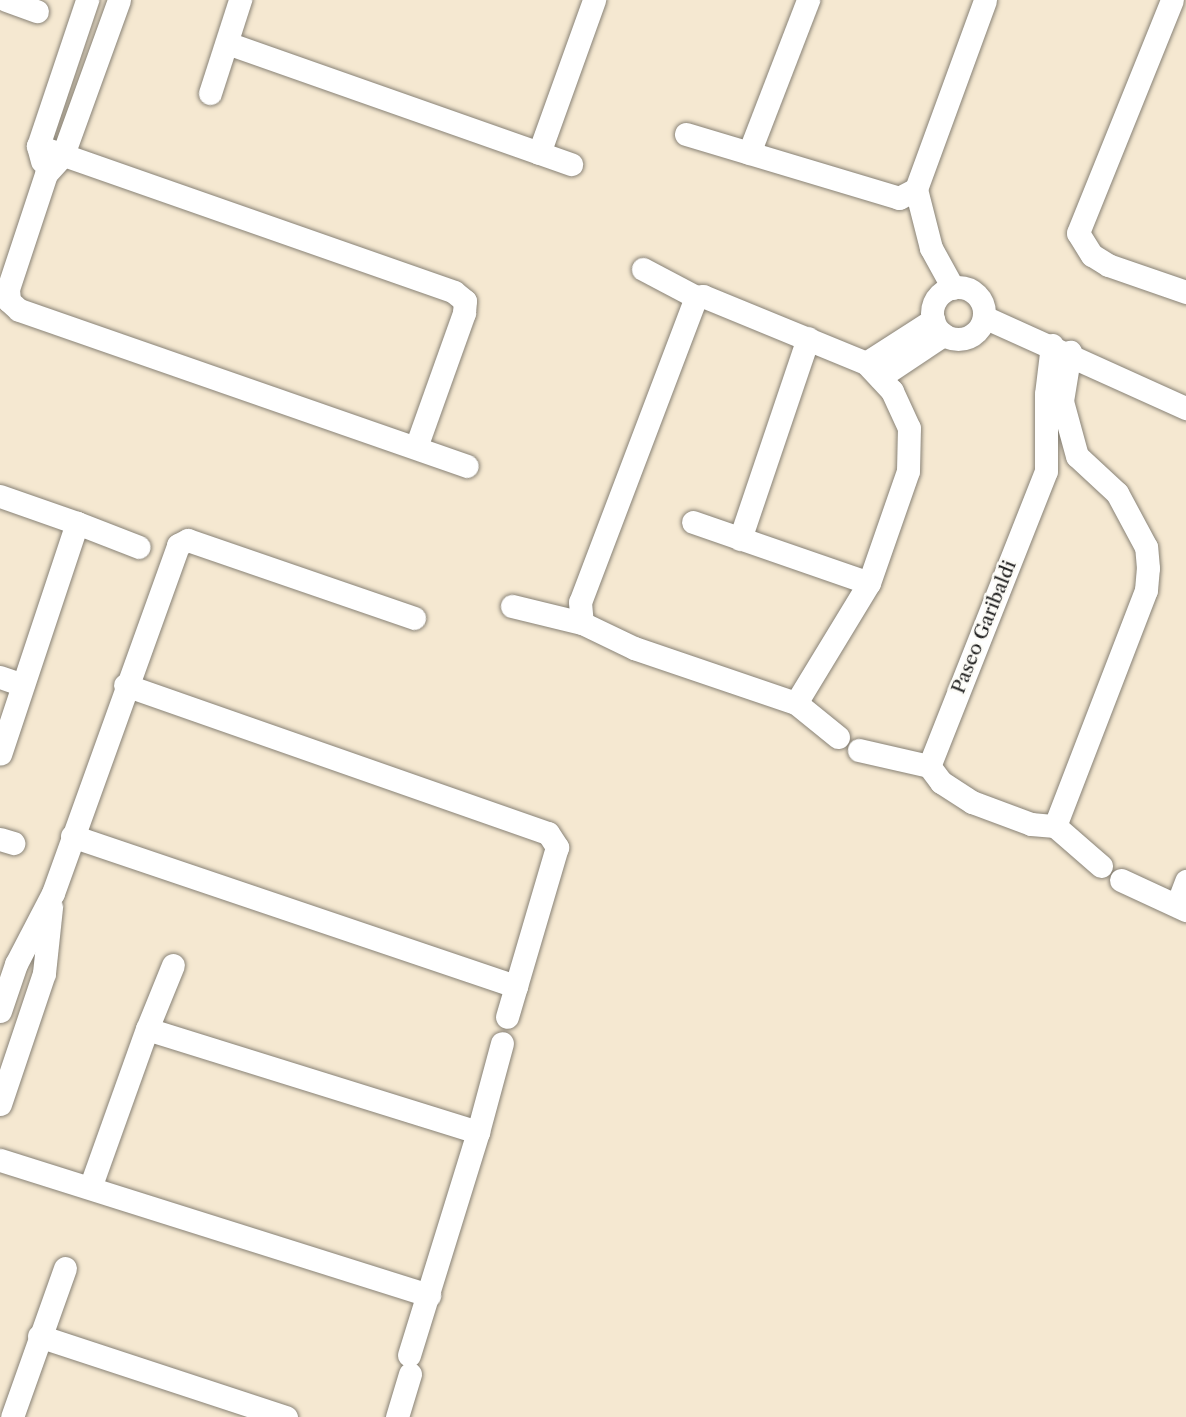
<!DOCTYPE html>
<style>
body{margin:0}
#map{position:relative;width:1186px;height:1417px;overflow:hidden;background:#f5e8d1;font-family:"Libre Caslon Text",serif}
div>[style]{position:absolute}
.roads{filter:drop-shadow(0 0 2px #888276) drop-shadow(0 0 2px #888276)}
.minor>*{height:23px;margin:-11.5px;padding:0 11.5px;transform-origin:11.5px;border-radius:11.5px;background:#fff}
.minor>.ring{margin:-11.5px;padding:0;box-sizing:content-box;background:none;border:23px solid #fff;border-radius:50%}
span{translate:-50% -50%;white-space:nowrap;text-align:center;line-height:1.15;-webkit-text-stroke:5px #fdfcf7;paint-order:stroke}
.street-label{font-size:19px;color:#1c1c1c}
</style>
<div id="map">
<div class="roads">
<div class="minor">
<i style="left:6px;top:0;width:33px;rotate:20deg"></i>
<i style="left:119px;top:0;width:165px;rotate:109.9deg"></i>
<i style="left:63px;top:155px;width:25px;rotate:132deg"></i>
<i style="left:46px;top:174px;width:121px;rotate:108.3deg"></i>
<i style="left:8px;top:289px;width:12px;rotate:85deg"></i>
<i style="left:9px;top:301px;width:13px;rotate:42deg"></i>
<i style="left:19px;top:310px;width:474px;rotate:19.2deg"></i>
<i style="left:1172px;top:0;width:251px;rotate:112deg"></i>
<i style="left:1078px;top:233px;width:26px;rotate:58deg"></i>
<i style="left:1092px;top:255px;width:19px;rotate:32deg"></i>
<i style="left:1108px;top:265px;width:83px;rotate:19.1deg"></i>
<i style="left:227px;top:43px;width:365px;rotate:19.4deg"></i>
<i style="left:210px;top:93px;width:98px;rotate:-72.1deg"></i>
<i style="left:686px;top:134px;width:222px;rotate:16.7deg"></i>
<i style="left:899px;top:198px;width:19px;rotate:-28deg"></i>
<i style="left:38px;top:146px;width:441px;rotate:19.3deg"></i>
<i style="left:454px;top:292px;width:14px;rotate:39deg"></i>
<i style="left:465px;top:301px;width:12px;rotate:95deg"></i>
<i style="left:464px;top:313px;width:142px;rotate:109.7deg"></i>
<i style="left:539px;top:153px;width:163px;rotate:-70.2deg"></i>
<i style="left:749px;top:153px;width:164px;rotate:-68.9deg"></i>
<i style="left:42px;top:161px;width:16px;rotate:-105deg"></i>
<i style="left:38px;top:146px;width:154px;rotate:-71.4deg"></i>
<i style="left:643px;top:269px;width:60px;rotate:27.8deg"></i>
<i class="ring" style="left:932px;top:287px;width:29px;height:29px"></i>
<i style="left:953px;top:288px;width:46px;rotate:-118.8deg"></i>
<i style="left:931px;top:248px;width:61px;rotate:-104.3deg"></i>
<i style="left:916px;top:189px;width:201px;rotate:-69.9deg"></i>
<i style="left:984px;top:317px;width:222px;rotate:24.3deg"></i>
<i style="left:1052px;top:345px;width:49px;rotate:97deg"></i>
<i style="left:1046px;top:394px;width:77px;rotate:90deg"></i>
<i style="left:1046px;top:471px;width:317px;rotate:111.6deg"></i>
<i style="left:929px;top:766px;width:20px;rotate:53deg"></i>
<i style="left:941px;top:782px;width:37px;rotate:33deg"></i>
<i style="left:972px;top:802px;width:63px;rotate:20.4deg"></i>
<i style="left:1031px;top:824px;width:24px;rotate:5deg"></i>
<i style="left:1055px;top:826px;width:61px;rotate:41deg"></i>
<i style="left:866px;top:363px;width:80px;rotate:-32.7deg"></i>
<i style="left:880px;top:377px;width:76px;rotate:-33.7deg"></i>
<i style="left:0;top:496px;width:82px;rotate:19.3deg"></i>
<i style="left:77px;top:523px;width:243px;rotate:108.4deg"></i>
<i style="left:693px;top:522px;width:186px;rotate:19.1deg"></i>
<i style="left:77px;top:523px;width:66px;rotate:21.2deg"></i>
<i style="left:740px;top:539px;width:212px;rotate:-71.3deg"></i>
<i style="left:512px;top:606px;width:72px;rotate:13.7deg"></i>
<i style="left:0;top:677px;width:24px;rotate:19deg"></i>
<i style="left:125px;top:685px;width:448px;rotate:19.3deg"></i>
<i style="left:548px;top:833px;width:17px;rotate:57deg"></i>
<i style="left:557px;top:847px;width:177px;rotate:106.4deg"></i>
<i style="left:796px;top:703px;width:140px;rotate:-58.7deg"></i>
<i style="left:869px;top:583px;width:119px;rotate:-70.8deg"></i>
<i style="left:908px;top:471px;width:43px;rotate:-88.7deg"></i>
<i style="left:909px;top:428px;width:41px;rotate:-114.7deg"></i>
<i style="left:892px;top:391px;width:38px;rotate:-133deg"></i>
<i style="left:866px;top:363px;width:176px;rotate:-157.7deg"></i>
<i style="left:703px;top:296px;width:7px;rotate:172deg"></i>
<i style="left:696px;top:297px;width:326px;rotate:110.8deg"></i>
<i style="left:580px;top:602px;width:21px;rotate:85deg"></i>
<i style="left:582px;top:623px;width:58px;rotate:25.7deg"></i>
<i style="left:634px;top:648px;width:171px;rotate:18.8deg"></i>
<i style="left:796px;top:703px;width:54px;rotate:39deg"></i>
<i style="left:859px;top:750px;width:72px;rotate:12.9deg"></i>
<i style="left:1055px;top:826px;width:253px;rotate:-68.9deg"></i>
<i style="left:1146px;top:590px;width:22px;rotate:-85deg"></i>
<i style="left:1148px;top:568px;width:21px;rotate:-95deg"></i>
<i style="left:1146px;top:547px;width:61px;rotate:-118.2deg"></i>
<i style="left:1117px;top:493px;width:54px;rotate:-137.2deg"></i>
<i style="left:1077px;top:456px;width:57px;rotate:-105.3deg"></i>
<i style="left:1062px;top:401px;width:50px;rotate:-80.7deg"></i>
<i style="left:72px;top:836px;width:469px;rotate:18.7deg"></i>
<i style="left:0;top:839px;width:14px;rotate:17deg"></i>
<i style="left:1121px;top:880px;width:72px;rotate:24.8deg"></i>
<i style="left:1177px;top:905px;width:26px;rotate:-69deg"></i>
<i style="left:0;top:1011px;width:50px;rotate:-71.2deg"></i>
<i style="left:16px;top:964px;width:80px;rotate:-62.5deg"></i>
<i style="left:53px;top:893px;width:370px;rotate:-70.2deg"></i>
<i style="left:178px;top:545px;width:11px;rotate:-27deg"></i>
<i style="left:188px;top:540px;width:239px;rotate:19deg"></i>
<i style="left:147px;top:1029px;width:69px;rotate:-67.9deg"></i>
<i style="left:0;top:1104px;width:138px;rotate:-71.4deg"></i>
<i style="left:44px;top:973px;width:66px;rotate:-83.9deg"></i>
<i style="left:0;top:1160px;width:450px;rotate:17.5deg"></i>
<i style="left:91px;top:1185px;width:166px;rotate:-70.3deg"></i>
<i style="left:147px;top:1029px;width:347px;rotate:17.3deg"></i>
<i style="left:478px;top:1132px;width:92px;rotate:-74.9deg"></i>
<i style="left:39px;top:1336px;width:260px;rotate:18.2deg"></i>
<i style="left:409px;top:1355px;width:233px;rotate:-72.8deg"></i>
<i style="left:12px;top:1417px;width:158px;rotate:-70.4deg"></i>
<i style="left:397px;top:1417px;width:45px;rotate:-73.2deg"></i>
</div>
</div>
<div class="street-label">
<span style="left:984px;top:627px;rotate:-68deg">Paseo Garibaldi</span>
</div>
</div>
